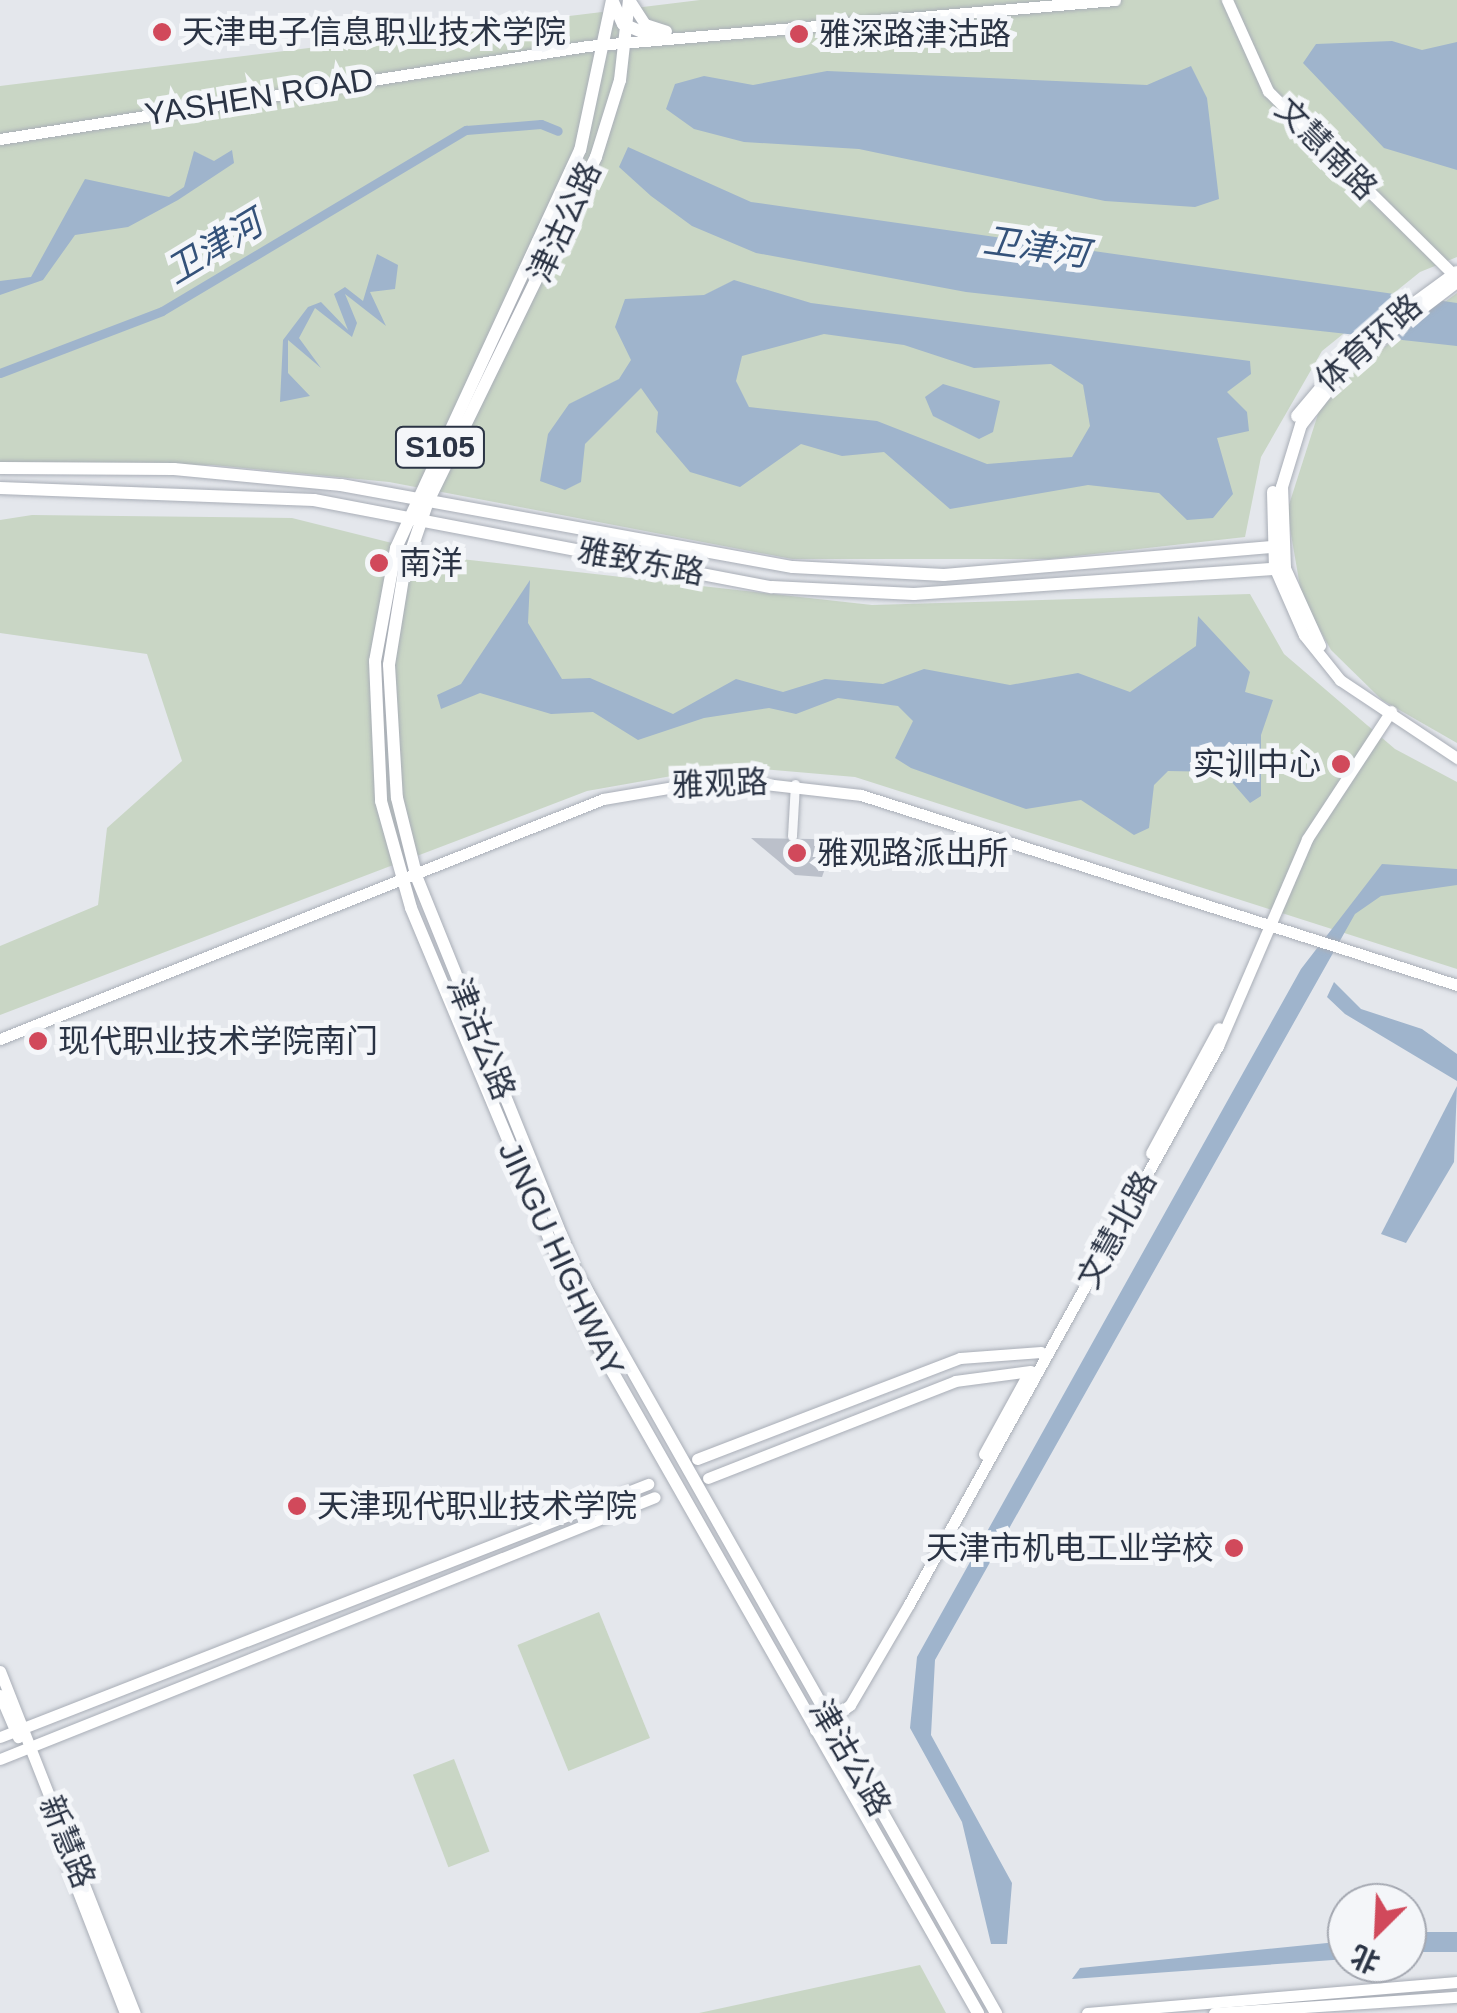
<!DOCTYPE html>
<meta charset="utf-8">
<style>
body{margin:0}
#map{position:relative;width:1457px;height:2013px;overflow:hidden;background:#e4e7ec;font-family:Arial,"Noto Sans SC",sans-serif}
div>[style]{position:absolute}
.green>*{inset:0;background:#c9d6c5;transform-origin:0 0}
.water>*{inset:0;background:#9fb4cc;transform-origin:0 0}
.canal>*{height:9px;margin:-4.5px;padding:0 4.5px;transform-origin:4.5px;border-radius:4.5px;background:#9fb4cc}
.building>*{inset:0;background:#bbc0ca}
.roads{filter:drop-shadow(0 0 2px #a9aeb7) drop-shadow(0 0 2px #a9aeb7)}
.street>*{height:9px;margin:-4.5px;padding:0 4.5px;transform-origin:4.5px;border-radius:4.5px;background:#f7f8fa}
.secondary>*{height:11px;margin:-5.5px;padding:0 5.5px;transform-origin:5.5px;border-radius:5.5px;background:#fff}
.primary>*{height:12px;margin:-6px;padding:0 6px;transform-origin:6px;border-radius:6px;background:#fff}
.dots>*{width:28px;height:28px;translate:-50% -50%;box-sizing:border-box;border:5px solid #f4f6f9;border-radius:50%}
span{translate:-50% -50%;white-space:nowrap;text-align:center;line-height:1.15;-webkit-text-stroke:10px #f4f6f9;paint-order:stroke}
.shield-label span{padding:2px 8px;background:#f4f6f9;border:2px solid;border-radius:8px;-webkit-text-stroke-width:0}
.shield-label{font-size:30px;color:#2b3445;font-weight:700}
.poi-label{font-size:32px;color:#2b3445}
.left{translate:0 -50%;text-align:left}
.right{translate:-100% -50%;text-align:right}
.street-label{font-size:32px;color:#2b3445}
.water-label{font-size:35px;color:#34527a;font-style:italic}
.north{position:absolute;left:1327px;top:1883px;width:100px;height:100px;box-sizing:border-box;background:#f4f6f9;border:2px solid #a4a8b1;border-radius:50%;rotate:204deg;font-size:28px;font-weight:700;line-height:40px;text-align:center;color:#2b3445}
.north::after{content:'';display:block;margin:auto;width:35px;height:45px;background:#d1495b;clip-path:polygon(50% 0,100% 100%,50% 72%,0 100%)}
</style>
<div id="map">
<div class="green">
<i style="clip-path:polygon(700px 0,1457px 0,1457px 257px,1420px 272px,1322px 351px,1261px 457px,1245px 537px,1050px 559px,792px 559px,389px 482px,213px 465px,0 463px,0 86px)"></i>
<i style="clip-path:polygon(1457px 293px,1457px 743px,1382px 700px,1331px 650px,1302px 598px,1287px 511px,1319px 411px,1360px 365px)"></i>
<i style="clip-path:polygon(32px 515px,292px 518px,452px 558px,872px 605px,1250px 594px,1284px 654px,1395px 749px,1457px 782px,1457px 969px,855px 777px,728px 766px,587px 791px,0 1015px,0 946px,98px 905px,107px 828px,182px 761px,147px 654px,0 633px,0 520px)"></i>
<i style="left:599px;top:1612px;width:136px;height:88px;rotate:68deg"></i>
<i style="left:454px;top:1759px;width:99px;height:44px;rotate:69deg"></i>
<i style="clip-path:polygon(920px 1965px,946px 2013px,699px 2013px)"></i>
</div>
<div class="water">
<i style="clip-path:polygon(1392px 41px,1422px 50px,1457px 42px,1457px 170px,1384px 148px,1303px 63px,1316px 44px)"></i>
<i style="clip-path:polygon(1191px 66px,1207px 98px,1219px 199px,1195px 207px,1105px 201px,859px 149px,744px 142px,694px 129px,666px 109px,675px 84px,704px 76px,753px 85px,827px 71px,1147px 85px)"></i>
<i style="clip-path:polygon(628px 147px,751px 202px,1457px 303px,1457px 346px,966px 292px,756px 253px,692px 226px,651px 196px,619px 167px)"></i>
<i style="clip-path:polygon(232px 150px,234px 163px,178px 200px,128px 227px,75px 235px,43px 280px,0 295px,0 281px,31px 277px,85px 179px,169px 197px,184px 187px,194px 151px,214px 161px)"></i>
<i style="clip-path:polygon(377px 254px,398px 265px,395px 289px,370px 292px,386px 326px,345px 294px,357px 323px,352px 337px,315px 308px,299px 338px,321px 368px,288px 340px,288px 373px,310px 396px,280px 402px,283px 340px,308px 307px,321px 302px,348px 330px,334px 294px,345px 287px,363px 301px)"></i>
<i style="clip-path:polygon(evenodd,734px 280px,811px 303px,1250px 361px,1251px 374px,1227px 392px,1247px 412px,1249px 431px,1217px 438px,1233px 494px,1213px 518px,1187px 520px,1159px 493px,1088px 485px,950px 509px,884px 452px,842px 456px,801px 444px,740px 487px,690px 472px,656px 432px,658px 412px,641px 388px,585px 444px,581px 482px,565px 490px,540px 481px,548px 434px,569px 404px,619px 379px,631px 360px,615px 327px,625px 299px,704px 295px,734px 280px,824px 334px,904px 345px,974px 368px,1051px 364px,1083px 385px,1090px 426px,1072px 457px,987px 464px,877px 421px,749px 407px,736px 381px,742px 356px,824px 334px)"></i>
<i style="clip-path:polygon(943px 384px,1000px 401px,993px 432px,979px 439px,933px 416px,925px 397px)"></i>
<i style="clip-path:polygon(530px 580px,528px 623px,562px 679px,590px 678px,673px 714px,736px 679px,783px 692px,825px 679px,883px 684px,924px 669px,1010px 685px,1078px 673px,1130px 692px,1196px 646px,1198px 616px,1250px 672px,1245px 692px,1273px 700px,1261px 735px,1261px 796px,1250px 803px,1223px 772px,1168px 771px,1154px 785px,1149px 828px,1134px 835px,1081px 800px,1026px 809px,911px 768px,895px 758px,913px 721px,898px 706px,838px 698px,796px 714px,769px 708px,704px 718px,638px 740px,593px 712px,551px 714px,480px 693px,441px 709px,437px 695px,461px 684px)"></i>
<i style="clip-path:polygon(1382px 864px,1457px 869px,1457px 885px,1381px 896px,1355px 914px,935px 1660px,931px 1735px,1012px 1883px,1007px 1944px,991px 1944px,962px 1822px,910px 1728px,917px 1657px,1301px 969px)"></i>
<i style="clip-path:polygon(1334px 982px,1361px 1009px,1422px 1029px,1457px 1054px,1457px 1081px,1345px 1014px,1327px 997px)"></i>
<i style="clip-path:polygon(1457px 1086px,1454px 1162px,1406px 1243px,1381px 1234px)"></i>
<i style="left:1457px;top:1932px;width:20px;height:50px;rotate:90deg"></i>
<i style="clip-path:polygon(1347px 1941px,1347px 1959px,1072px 1979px,1080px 1968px)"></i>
</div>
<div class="canal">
<i style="left:0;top:373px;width:173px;rotate:-20.9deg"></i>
<i style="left:162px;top:311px;width:354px;rotate:-30.8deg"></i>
<i style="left:466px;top:130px;width:75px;rotate:-4.6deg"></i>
<i style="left:541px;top:124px;width:18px;rotate:22deg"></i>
</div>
<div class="building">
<i style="clip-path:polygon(751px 838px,813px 839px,833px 846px,822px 877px,795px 875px)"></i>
</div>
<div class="roads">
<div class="street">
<i style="left:792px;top:836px;width:52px;rotate:-86.7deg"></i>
</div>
<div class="secondary">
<i style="left:1227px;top:0;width:100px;rotate:65.7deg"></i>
<i style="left:1268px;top:91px;width:266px;rotate:44.7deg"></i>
<i style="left:630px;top:1px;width:27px;rotate:57deg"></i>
<i style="left:645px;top:24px;width:22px;rotate:18deg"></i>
<i style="left:0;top:139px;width:594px;rotate:-9deg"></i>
<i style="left:587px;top:46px;width:530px;rotate:-4.98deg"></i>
<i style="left:1285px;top:568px;width:85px;rotate:65.6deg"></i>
<i style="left:1275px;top:569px;width:72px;rotate:66.3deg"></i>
<i style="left:1304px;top:635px;width:58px;rotate:51.3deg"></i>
<i style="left:1340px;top:680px;width:141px;rotate:33.7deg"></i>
<i style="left:0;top:1039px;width:649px;rotate:-21.7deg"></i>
<i style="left:603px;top:799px;width:120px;rotate:-9.6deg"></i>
<i style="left:721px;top:779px;width:141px;rotate:6.5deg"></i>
<i style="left:861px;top:795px;width:626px;rotate:17.68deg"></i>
<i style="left:1151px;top:1153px;width:142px;rotate:-61.5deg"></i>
<i style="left:984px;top:1454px;width:91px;rotate:-61.2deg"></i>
<i style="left:697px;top:1459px;width:282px;rotate:-21deg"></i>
<i style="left:960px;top:1358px;width:81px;rotate:-4.2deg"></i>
<i style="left:708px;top:1478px;width:265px;rotate:-21.4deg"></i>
<i style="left:955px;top:1381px;width:76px;rotate:-7.6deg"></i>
<i style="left:0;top:1671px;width:368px;rotate:68.5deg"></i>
<i style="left:0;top:1695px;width:46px;rotate:66.8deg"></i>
<i style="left:815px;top:1730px;width:43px;rotate:-35.5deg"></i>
<i style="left:850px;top:1705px;width:117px;rotate:-59.7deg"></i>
<i style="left:909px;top:1604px;width:638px;rotate:-61.02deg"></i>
<i style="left:1218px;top:1046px;width:225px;rotate:-66.7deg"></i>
<i style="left:1307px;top:839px;width:153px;rotate:-56.7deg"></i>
<i style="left:0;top:1737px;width:696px;rotate:-21.33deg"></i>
<i style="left:0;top:1759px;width:705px;rotate:-21.8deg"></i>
<i style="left:68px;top:1866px;width:158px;rotate:68.8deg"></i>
<i style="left:1087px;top:2013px;width:371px;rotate:-4.8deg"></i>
<i style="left:1214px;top:2013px;width:244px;rotate:-3.8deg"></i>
</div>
<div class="primary">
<i style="left:612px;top:0;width:153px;rotate:102deg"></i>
<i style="left:580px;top:150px;width:438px;rotate:114.8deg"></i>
<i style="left:396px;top:548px;width:115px;rotate:100.5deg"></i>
<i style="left:375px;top:661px;width:140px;rotate:87.5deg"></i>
<i style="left:381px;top:801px;width:111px;rotate:74.3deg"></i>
<i style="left:411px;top:908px;width:446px;rotate:67.3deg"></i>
<i style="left:583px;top:1320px;width:798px;rotate:60.32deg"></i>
<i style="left:629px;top:0;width:81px;rotate:96.4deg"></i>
<i style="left:620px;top:80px;width:81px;rotate:107.3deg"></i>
<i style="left:596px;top:157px;width:386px;rotate:116deg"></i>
<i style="left:427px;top:504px;width:72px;rotate:108.7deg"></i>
<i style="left:404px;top:572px;width:94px;rotate:99.2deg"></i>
<i style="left:389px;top:665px;width:133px;rotate:86.6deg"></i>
<i style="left:397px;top:798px;width:82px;rotate:76deg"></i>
<i style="left:417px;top:878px;width:424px;rotate:68deg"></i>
<i style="left:576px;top:1271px;width:853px;rotate:60.49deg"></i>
<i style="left:613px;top:2px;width:24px;rotate:66deg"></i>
<i style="left:623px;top:24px;width:38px;rotate:23deg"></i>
<i style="left:1297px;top:416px;width:93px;rotate:-49.8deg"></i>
<i style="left:1357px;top:345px;width:124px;rotate:-36.1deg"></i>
<i style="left:0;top:468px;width:174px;rotate:0.3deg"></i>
<i style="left:174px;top:469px;width:168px;rotate:5.5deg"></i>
<i style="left:341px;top:485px;width:459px;rotate:10.3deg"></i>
<i style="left:793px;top:567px;width:151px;rotate:3deg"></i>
<i style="left:944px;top:575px;width:337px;rotate:-4.9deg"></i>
<i style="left:0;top:488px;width:314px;rotate:2.2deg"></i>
<i style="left:314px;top:500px;width:466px;rotate:10.8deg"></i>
<i style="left:772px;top:587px;width:142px;rotate:2.8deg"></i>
<i style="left:914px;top:594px;width:372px;rotate:-4deg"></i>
<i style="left:1285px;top:568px;width:81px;rotate:-92.1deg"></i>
<i style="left:1282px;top:487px;width:65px;rotate:-73deg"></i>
<i style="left:1301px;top:425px;width:76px;rotate:-51.9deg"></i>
<i style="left:1348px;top:365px;width:137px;rotate:-37.3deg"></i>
<i style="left:1273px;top:492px;width:77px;rotate:88.5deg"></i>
</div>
</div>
<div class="dots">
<i style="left:162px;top:32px;background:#d1495b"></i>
<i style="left:799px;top:34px;background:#d1495b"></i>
<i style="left:379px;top:563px;background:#d1495b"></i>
<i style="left:1341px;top:764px;background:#d1495b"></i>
<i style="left:797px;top:853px;background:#d1495b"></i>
<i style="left:38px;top:1041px;background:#d1495b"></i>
<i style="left:297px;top:1506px;background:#d1495b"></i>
<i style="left:1234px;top:1548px;background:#d1495b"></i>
</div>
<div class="shield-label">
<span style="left:440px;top:447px">S105</span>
</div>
<div class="poi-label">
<span class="left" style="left:182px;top:32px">天津电子信息职业技术学院</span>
<span class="left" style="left:819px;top:34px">雅深路津沽路</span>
<span class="left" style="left:399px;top:563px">南洋</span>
<span class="right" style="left:1321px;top:764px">实训中心</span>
<span class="left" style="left:817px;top:853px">雅观路派出所</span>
<span class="left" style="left:58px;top:1041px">现代职业技术学院南门</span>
<span class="left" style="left:317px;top:1506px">天津现代职业技术学院</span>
<span class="right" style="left:1214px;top:1548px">天津市机电工业学校</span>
</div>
<div class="street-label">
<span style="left:259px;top:97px;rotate:-9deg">YASHEN ROAD</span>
<span style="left:1326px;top:149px;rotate:45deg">文慧南路</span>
<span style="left:565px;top:222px;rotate:-65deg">津沽公路</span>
<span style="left:1369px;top:343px;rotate:-41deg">体育环路</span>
<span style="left:641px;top:562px;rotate:11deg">雅致东路</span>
<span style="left:720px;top:784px;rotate:-2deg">雅观路</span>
<span style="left:481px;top:1039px;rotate:68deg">津沽公路</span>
<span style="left:1117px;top:1230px;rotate:-61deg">文慧北路</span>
<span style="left:561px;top:1259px;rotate:65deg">JINGU HIGHWAY</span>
<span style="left:850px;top:1758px;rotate:60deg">津沽公路</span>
<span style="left:67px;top:1842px;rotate:68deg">新慧路</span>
</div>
<div class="water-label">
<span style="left:214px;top:247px;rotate:-31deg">卫津河</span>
<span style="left:1036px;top:247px;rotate:8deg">卫津河</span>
</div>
<div class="north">北</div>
</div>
